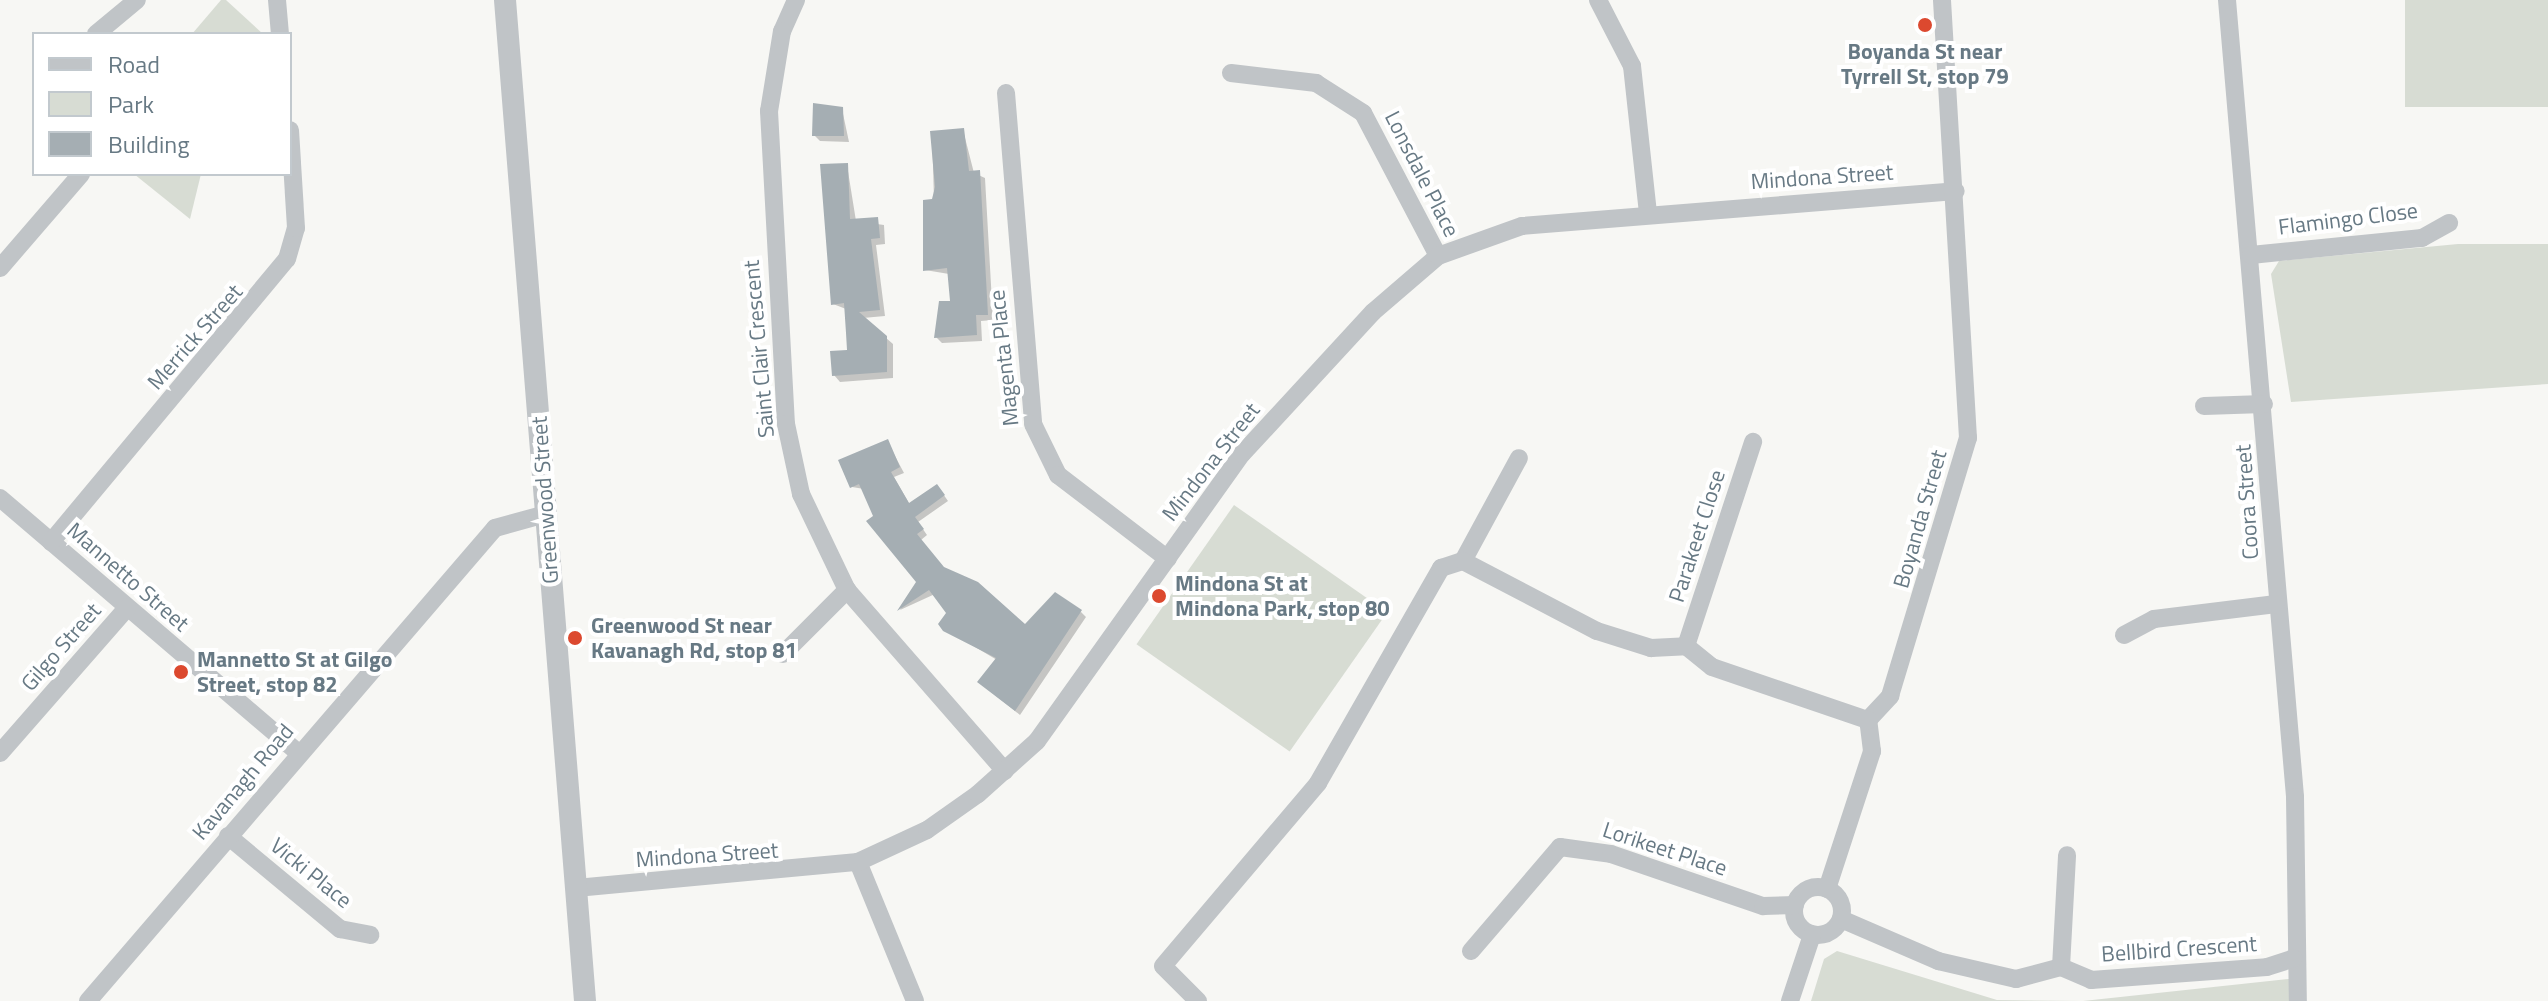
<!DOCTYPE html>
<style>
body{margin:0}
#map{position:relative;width:2548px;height:1001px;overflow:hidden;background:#f7f7f4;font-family:"Titillium Web",sans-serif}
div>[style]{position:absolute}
.green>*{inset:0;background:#d7dcd3;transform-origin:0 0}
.shadow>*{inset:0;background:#0003}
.building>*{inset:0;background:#a5aeb3}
.minor>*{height:18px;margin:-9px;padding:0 9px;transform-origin:9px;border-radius:9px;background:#c0c4c7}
.minor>.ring{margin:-9px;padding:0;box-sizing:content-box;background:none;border:18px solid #c0c4c7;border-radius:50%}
.tertiary>*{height:22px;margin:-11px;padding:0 11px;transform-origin:11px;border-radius:11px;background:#c0c4c7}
.dots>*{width:22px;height:22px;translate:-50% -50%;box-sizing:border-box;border:4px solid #fff;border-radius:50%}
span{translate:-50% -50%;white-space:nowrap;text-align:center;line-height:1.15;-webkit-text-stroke:8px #fff;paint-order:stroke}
.poi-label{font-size:22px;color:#677984;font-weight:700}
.left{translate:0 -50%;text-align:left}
.street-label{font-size:22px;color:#677984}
.legend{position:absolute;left:32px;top:32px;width:260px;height:144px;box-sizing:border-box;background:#fff;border:2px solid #c2c9ce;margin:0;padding:10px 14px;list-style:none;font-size:24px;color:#677984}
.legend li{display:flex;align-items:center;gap:16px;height:40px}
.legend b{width:40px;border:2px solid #c2c9ce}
</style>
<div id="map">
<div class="green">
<i style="clip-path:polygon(221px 0,226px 0,263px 34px,192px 34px)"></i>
<i style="left:2405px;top:0;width:143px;height:107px"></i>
<i style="clip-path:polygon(134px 174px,201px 174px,190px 219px)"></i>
<i style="clip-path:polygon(2458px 244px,2548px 244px,2548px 384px,2291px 402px,2271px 274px,2279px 261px)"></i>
<i style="left:1234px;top:505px;width:187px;height:170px;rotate:35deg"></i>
<i style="clip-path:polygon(1837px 951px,1997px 1000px,2083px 1001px,2298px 978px,2300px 1001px,1811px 1001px,1824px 959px)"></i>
</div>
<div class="shadow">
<i style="clip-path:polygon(842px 109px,849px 142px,820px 141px,814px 135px)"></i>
<i style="clip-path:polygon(963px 130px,974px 173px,985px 178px,993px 320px,981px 321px,982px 341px,942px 343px,936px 337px,952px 303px,949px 274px,925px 270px,934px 200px,932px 133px)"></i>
<i style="clip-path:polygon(847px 165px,856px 221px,884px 225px,885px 244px,876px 245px,885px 316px,863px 318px,893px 344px,893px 378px,840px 382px,834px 375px,849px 352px,846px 309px,833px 304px)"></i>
<i style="clip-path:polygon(887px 441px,904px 473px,894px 477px,910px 505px,941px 491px,948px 501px,918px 522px,927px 535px,921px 540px,944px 570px,1025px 627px,1081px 612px,1086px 617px,1020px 715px,985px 687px,997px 660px,945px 629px,948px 613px,935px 594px,900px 610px,919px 582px,864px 489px,852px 487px)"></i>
</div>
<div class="building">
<i style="clip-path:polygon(813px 103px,843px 107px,844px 136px,812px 136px)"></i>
<i style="clip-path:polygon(964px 128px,969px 171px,980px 170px,988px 315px,976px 315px,977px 335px,934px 338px,939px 301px,950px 301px,947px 268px,923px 271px,923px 200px,932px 199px,935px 187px,930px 131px)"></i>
<i style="clip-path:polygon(848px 163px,850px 219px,878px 217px,880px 238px,871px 239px,880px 310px,859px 312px,887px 336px,887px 372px,832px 376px,830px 351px,847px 350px,846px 333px,844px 303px,831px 305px,820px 164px)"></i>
<i style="clip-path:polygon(888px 439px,900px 467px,891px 472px,909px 503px,937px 484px,945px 495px,915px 517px,924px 529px,917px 534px,944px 567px,978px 582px,1025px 624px,1055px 592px,1082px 610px,1015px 711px,977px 682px,996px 658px,943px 631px,938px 624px,946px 613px,929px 590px,897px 611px,916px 582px,866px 521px,873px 516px,859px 484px,850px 488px,838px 460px)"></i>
</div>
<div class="minor">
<i style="left:277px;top:0;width:34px;rotate:85deg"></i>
<i style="left:796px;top:0;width:34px;rotate:114deg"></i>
<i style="left:782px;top:31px;width:81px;rotate:99.2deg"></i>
<i style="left:769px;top:111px;width:313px;rotate:86.9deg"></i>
<i style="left:786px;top:424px;width:72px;rotate:77.9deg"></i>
<i style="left:801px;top:494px;width:106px;rotate:64.4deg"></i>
<i style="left:847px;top:590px;width:240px;rotate:48.9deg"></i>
<i style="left:1598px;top:0;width:74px;rotate:62.7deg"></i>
<i style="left:1632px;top:66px;width:149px;rotate:83.8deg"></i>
<i style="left:2227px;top:0;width:800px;rotate:85.12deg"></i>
<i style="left:2295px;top:797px;width:204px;rotate:89.2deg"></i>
<i style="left:96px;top:34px;width:53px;rotate:-39.7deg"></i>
<i style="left:1231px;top:73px;width:86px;rotate:6.7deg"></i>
<i style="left:1316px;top:83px;width:56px;rotate:32.6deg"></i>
<i style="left:1363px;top:113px;width:161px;rotate:62.3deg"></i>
<i style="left:1006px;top:93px;width:332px;rotate:85.3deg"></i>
<i style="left:1033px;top:424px;width:57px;rotate:63.9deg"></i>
<i style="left:1058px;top:475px;width:138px;rotate:37.4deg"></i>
<i style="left:2251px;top:255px;width:172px;rotate:-5.7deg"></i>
<i style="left:2422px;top:238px;width:31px;rotate:-29deg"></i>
<i style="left:0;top:268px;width:124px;rotate:-49.2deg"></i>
<i style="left:2204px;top:406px;width:60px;rotate:-1.9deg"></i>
<i style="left:0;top:498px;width:393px;rotate:40.5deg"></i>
<i style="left:51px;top:542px;width:368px;rotate:-50.2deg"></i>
<i style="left:287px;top:259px;width:32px;rotate:-74deg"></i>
<i style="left:296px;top:228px;width:98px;rotate:-93.5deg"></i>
<i style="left:1463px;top:561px;width:117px;rotate:-61.5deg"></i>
<i style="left:2124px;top:635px;width:34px;rotate:-28deg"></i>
<i style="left:2154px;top:619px;width:123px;rotate:-7deg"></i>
<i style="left:1686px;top:646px;width:215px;rotate:-71.8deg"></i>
<i style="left:783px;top:654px;width:91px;rotate:-45deg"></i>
<i style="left:0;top:753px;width:193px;rotate:-48.8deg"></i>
<i style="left:228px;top:836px;width:146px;rotate:39.7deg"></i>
<i style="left:340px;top:929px;width:31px;rotate:11deg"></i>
<i style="left:858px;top:862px;width:150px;rotate:67.7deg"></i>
<i class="ring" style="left:1794px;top:887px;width:30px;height:30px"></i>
<i style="left:576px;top:888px;width:283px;rotate:-5.3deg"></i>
<i style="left:858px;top:862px;width:76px;rotate:-24.9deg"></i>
<i style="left:927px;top:830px;width:62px;rotate:-35.2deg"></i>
<i style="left:978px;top:794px;width:79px;rotate:-41.9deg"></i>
<i style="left:1037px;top:741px;width:353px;rotate:-54.5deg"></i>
<i style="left:1242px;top:454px;width:193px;rotate:-47.3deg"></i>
<i style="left:1373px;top:312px;width:86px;rotate:-40.7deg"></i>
<i style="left:1438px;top:256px;width:89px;rotate:-19.7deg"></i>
<i style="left:1522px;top:226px;width:435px;rotate:-4.6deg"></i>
<i style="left:1827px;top:889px;width:145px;rotate:-71.9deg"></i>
<i style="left:1872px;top:751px;width:31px;rotate:-97deg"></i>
<i style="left:1868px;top:720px;width:33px;rotate:-47deg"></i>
<i style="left:1890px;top:696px;width:270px;rotate:-73.2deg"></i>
<i style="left:1968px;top:438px;width:439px;rotate:-93.4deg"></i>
<i style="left:1841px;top:919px;width:106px;rotate:23.4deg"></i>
<i style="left:1938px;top:961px;width:80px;rotate:13deg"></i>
<i style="left:2016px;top:979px;width:47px;rotate:-14.9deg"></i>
<i style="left:2061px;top:967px;width:33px;rotate:23deg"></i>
<i style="left:2091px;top:980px;width:176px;rotate:-4.2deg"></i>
<i style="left:2267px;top:967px;width:28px;rotate:-18deg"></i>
<i style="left:1471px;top:951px;width:137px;rotate:-49.4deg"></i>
<i style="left:1560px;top:847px;width:51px;rotate:7.8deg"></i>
<i style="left:1611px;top:854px;width:161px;rotate:18.9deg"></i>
<i style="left:1763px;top:906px;width:32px;rotate:-2deg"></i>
<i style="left:2061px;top:967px;width:112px;rotate:-86.9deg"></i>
<i style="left:88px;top:1001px;width:624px;rotate:-49.29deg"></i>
<i style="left:495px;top:528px;width:53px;rotate:-15.4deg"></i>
<i style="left:1198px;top:1001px;width:49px;rotate:-135deg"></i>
<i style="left:1163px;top:966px;width:240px;rotate:-49.7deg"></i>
<i style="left:1318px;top:783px;width:248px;rotate:-60.2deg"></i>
<i style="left:1441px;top:568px;width:23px;rotate:-18deg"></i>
<i style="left:1463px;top:561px;width:151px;rotate:27.6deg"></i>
<i style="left:1597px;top:631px;width:57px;rotate:17.5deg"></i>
<i style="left:1651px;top:648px;width:35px;rotate:-3deg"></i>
<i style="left:1686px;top:646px;width:33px;rotate:39deg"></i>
<i style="left:1712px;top:667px;width:165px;rotate:18.8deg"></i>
<i style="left:1790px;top:1001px;width:70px;rotate:-71.6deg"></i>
</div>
<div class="tertiary">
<i style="left:505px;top:0;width:1004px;rotate:85.43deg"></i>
</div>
<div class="dots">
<i style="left:1925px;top:25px;background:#dc492f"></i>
<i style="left:1159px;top:596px;background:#dc492f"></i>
<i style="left:575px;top:638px;background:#dc492f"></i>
<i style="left:181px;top:672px;background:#dc492f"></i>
</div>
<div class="poi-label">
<span style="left:1925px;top:64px">Boyanda St near<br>Tyrrell St, stop 79</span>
<span class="left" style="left:1175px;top:596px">Mindona St at<br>Mindona Park, stop 80</span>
<span class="left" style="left:591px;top:638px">Greenwood St near<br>Kavanagh Rd, stop 81</span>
<span class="left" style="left:197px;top:672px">Mannetto St at Gilgo<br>Street, stop 82</span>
</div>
<div class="street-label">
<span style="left:1422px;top:174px;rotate:63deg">Lonsdale Place</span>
<span style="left:1822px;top:177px;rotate:-4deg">Mindona Street</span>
<span style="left:2348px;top:219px;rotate:-7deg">Flamingo Close</span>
<span style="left:195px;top:337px;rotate:-49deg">Merrick Street</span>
<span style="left:759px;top:349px;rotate:-95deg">Saint Clair Crescent</span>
<span style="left:1004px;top:358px;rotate:-96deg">Magenta Place</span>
<span style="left:1211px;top:462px;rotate:-52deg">Mindona Street</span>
<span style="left:545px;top:500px;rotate:-94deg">Greenwood Street</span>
<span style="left:2247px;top:502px;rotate:-94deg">Coora Street</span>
<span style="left:1920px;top:519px;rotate:-74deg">Boyanda Street</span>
<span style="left:1697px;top:536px;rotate:-72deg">Parakeet Close</span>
<span style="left:128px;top:577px;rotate:41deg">Mannetto Street</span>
<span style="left:61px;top:647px;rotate:-49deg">Gilgo Street</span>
<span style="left:243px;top:782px;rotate:-50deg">Kavanagh Road</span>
<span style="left:1665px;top:849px;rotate:18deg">Lorikeet Place</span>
<span style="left:707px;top:855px;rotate:-4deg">Mindona Street</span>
<span style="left:311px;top:873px;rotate:39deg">Vicki Place</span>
<span style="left:2179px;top:949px;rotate:-4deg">Bellbird Crescent</span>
</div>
<ul class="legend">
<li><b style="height:10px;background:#c0c4c7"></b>Road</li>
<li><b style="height:22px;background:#d7dcd3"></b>Park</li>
<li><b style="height:22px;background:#a5aeb3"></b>Building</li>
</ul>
</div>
